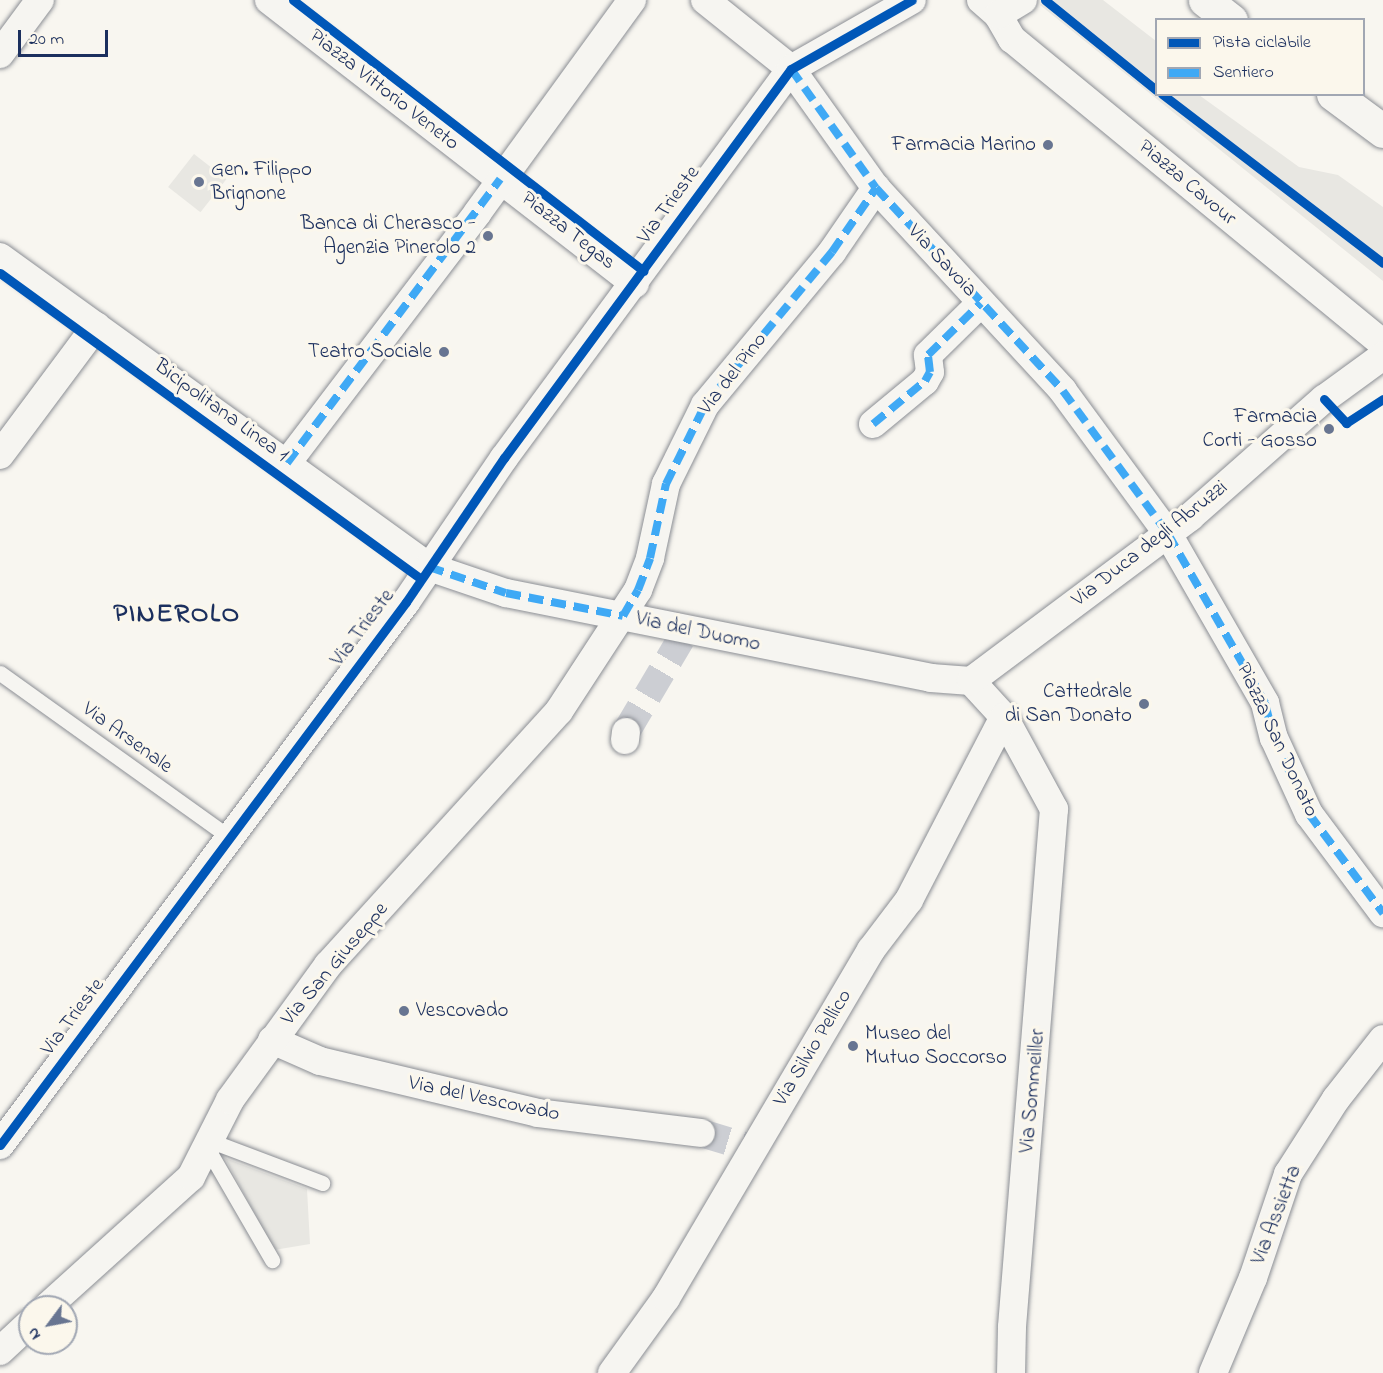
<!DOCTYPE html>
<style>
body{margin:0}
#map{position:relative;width:1383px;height:1373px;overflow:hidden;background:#f8f6f0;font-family:"Indie Flower",sans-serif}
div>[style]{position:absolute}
.green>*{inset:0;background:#e8e7e2;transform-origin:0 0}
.street-tunnel>*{height:28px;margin-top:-14px;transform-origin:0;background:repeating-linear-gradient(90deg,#ccced3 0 28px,transparent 0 42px)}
.roads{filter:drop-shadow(0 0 2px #8b8e94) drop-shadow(0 0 2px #8b8e94)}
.lane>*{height:15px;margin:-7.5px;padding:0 7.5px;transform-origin:7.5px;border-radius:7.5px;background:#f6f5f1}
.street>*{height:28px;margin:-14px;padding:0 14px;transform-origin:14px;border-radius:14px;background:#f6f5f1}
.secondary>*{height:33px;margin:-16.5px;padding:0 16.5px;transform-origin:16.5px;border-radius:16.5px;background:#f6f5f1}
.quiet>*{height:8px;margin-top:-4px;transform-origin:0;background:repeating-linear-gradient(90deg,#3fa9f5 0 15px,transparent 0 23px)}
.cycleway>*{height:9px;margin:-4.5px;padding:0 4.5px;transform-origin:4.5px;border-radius:4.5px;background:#0057b8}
.dots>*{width:16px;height:16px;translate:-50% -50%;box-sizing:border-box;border:3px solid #fbf7ec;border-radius:50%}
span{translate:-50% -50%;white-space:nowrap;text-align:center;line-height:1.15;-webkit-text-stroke:6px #fbf7ec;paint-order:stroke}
.street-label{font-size:21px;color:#1b2f5e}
.poi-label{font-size:21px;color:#1b2f5e}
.right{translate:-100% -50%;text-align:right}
.left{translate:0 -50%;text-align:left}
.district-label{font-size:27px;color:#1b2f5e;font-weight:700;letter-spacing:1.5px}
.legend{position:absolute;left:1155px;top:18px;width:210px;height:78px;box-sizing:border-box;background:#fbf7ec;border:2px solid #a1a7b3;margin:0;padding:8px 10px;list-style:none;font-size:18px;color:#1b2f5e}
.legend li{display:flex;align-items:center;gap:12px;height:30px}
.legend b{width:30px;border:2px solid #a1a7b3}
.north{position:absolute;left:18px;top:1295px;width:60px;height:60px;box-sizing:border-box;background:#fbf7ec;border:2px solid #a1a7b3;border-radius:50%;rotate:238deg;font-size:16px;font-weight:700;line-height:24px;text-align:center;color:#1b2f5e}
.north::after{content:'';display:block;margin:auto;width:21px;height:27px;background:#687591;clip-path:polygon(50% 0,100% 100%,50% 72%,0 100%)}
.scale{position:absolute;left:18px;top:30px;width:90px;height:27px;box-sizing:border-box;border:3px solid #1b2f5e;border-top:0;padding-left:8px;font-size:18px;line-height:21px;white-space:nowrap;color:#1b2f5e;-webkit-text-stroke:4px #fbf7ec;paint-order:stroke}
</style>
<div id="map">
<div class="green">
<i style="clip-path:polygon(1045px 0,1103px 0,1156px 41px,1156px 94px,1199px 95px,1299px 167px,1338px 175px,1383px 207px,1383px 281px,1040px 5px)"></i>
<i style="left:194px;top:154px;width:41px;height:42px;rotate:38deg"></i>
<i style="clip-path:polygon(225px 1158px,307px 1189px,310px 1244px,274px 1250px)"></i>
</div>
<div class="street-tunnel">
<i style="left:626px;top:732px;width:108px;rotate:-59.4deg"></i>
<i style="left:701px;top:1133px;width:55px;rotate:16.8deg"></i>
</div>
<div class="roads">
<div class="lane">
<i style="left:0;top:673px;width:282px;rotate:35.6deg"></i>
<i style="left:211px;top:1141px;width:119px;rotate:20.7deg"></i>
<i style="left:206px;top:1146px;width:132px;rotate:59.9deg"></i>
</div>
<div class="street">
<i style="left:269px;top:0;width:463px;rotate:37.8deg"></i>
<i style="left:705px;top:0;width:110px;rotate:38.7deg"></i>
<i style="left:791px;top:69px;width:146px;rotate:54.5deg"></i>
<i style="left:876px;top:188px;width:276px;rotate:47.3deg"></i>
<i style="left:1063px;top:391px;width:177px;rotate:53.7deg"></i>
<i style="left:1168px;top:534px;width:195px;rotate:60.1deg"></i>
<i style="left:1265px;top:703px;width:36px;rotate:76deg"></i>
<i style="left:1274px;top:738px;width:84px;rotate:65.3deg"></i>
<i style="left:1309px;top:814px;width:124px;rotate:53.2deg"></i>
<i style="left:981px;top:0;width:23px;rotate:41deg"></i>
<i style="left:998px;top:15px;width:28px;rotate:60deg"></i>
<i style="left:1012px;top:39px;width:480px;rotate:39.4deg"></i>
<i style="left:998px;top:15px;width:29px;rotate:-31deg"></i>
<i style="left:0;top:54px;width:67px;rotate:-53.5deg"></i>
<i style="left:0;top:257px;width:529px;rotate:35.85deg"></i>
<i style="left:429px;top:567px;width:81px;rotate:18.7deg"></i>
<i style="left:506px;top:593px;width:433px;rotate:11.3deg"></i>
<i style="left:931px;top:678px;width:40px;rotate:4.3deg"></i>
<i style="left:873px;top:424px;width:67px;rotate:-39.6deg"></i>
<i style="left:925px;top:381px;width:10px;rotate:-61deg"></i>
<i style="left:930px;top:372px;width:17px;rotate:-97deg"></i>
<i style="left:928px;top:355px;width:74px;rotate:-44.5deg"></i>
<i style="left:0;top:455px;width:161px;rotate:-53.3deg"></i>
<i style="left:287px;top:463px;width:315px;rotate:-52.7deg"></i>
<i style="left:478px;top:212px;width:262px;rotate:-54deg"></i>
<i style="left:971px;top:681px;width:49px;rotate:47.5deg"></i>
<i style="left:1004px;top:717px;width:105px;rotate:61.5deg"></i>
<i style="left:1054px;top:809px;width:520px;rotate:94.64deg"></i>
<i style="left:1012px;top:1327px;width:46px;rotate:91.2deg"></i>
<i style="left:971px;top:681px;width:274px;rotate:-36.8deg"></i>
<i style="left:1190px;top:517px;width:179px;rotate:-41.4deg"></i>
<i style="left:1324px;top:399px;width:73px;rotate:-36.1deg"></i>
<i style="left:625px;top:740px;width:8px;rotate:-83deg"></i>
<i style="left:272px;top:1040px;width:52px;rotate:23.6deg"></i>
<i style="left:320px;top:1061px;width:224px;rotate:13.4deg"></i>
<i style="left:538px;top:1113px;width:164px;rotate:7deg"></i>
<i style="left:0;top:1145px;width:678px;rotate:-53.21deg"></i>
<i style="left:406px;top:602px;width:174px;rotate:-55.8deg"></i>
<i style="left:504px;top:458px;width:483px;rotate:-53.6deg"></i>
<i style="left:791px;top:69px;width:139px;rotate:-29.7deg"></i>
<i style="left:47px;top:1307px;width:194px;rotate:-42.1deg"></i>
<i style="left:191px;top:1177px;width:86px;rotate:-63.1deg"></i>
<i style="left:230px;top:1100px;width:167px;rotate:-54deg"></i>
<i style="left:328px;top:965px;width:343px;rotate:-47.7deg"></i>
<i style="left:559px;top:711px;width:145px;rotate:-56.9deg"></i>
<i style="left:638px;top:590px;width:34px;rotate:-69deg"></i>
<i style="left:650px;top:558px;width:76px;rotate:-77.8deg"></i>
<i style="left:666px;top:484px;width:88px;rotate:-63.7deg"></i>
<i style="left:705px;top:405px;width:199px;rotate:-50.3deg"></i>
<i style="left:832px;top:252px;width:78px;rotate:-55.5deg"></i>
<i style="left:0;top:1351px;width:41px;rotate:-43deg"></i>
<i style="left:612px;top:1373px;width:92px;rotate:-54.2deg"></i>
<i style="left:666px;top:1298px;width:404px;rotate:-59.5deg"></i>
<i style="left:871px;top:950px;width:63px;rotate:-52.8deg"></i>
<i style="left:909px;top:900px;width:206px;rotate:-62.6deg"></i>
<i style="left:1213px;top:1373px;width:103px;rotate:-67.2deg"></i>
<i style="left:1253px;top:1278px;width:110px;rotate:-71.4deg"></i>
<i style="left:1288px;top:1174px;width:89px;rotate:-57.4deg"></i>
<i style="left:1336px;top:1099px;width:76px;rotate:-51.9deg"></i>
</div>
<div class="secondary">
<i style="left:1205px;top:0;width:33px;rotate:38deg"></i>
<i style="left:1333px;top:94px;width:62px;rotate:36.5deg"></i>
</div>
</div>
<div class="quiet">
<i style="left:791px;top:69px;width:146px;rotate:54.5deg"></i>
<i style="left:876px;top:188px;width:276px;rotate:47.3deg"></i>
<i style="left:1063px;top:391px;width:177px;rotate:53.7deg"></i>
<i style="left:1168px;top:534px;width:195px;rotate:60.1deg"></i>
<i style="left:1265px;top:703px;width:36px;rotate:76deg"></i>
<i style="left:1274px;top:738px;width:84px;rotate:65.3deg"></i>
<i style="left:1309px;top:814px;width:124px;rotate:53.2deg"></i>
<i style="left:873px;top:424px;width:67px;rotate:-39.6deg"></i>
<i style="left:925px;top:381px;width:10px;rotate:-61deg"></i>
<i style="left:930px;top:372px;width:17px;rotate:-97deg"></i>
<i style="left:928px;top:355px;width:74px;rotate:-44.5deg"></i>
<i style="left:287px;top:463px;width:355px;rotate:-53.1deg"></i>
<i style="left:429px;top:567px;width:81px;rotate:18.7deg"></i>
<i style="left:506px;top:593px;width:119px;rotate:11.1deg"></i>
<i style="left:623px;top:616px;width:30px;rotate:-60deg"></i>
<i style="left:638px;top:590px;width:34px;rotate:-69deg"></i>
<i style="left:650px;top:558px;width:76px;rotate:-77.8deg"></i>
<i style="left:666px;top:484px;width:88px;rotate:-63.7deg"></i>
<i style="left:705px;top:405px;width:199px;rotate:-50.3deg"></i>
<i style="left:832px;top:252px;width:78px;rotate:-55.5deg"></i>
</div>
<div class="cycleway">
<i style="left:293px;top:0;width:443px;rotate:37.7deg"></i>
<i style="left:1045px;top:0;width:143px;rotate:39deg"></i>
<i style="left:1162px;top:94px;width:278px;rotate:37.4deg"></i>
<i style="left:0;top:273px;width:520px;rotate:36.01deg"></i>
<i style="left:1324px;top:399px;width:33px;rotate:47deg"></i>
<i style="left:1346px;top:423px;width:44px;rotate:-33deg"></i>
<i style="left:0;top:1145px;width:678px;rotate:-53.21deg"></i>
<i style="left:406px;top:602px;width:174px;rotate:-55.8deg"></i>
<i style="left:504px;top:458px;width:483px;rotate:-53.6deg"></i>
<i style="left:791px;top:69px;width:139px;rotate:-29.7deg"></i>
</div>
<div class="dots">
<i style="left:1048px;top:145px;background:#687591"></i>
<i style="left:199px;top:182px;background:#687591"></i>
<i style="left:488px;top:236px;background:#687591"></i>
<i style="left:444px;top:352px;background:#687591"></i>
<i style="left:1329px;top:429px;background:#687591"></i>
<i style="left:1144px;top:704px;background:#687591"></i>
<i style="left:404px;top:1011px;background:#687591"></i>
<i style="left:853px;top:1046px;background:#687591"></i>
</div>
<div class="street-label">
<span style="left:384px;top:90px;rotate:38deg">Piazza Vittorio Veneto</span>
<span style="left:1187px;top:183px;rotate:40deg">Piazza Cavour</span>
<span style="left:669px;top:205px;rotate:-54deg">Via Trieste</span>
<span style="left:568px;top:231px;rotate:38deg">Piazza Tegas</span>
<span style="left:942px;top:261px;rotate:47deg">Via Savoia</span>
<span style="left:733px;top:374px;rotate:-52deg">Via del Pino</span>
<span style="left:221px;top:411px;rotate:36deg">Bicipolitana Linea 1</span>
<span style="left:1150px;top:544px;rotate:-38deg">Via Duca degli Abruzzi</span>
<span style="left:363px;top:628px;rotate:-53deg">Via Trieste</span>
<span style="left:698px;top:632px;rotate:12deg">Via del Duomo</span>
<span style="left:127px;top:738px;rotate:36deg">Via Arsenale</span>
<span style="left:1277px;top:740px;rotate:65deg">Piazza San Donato</span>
<span style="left:335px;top:964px;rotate:-50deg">Via San Giuseppe</span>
<span style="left:73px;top:1017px;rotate:-53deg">Via Trieste</span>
<span style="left:813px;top:1048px;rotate:-59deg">Via Silvio Pellico</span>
<span style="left:1033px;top:1091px;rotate:-85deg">Via Sommeiller</span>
<span style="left:484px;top:1099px;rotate:12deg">Via del Vescovado</span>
<span style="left:1277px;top:1215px;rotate:-69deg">Via Assietta</span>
</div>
<div class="poi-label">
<span class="right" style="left:1036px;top:145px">Farmacia Marino</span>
<span class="left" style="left:211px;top:182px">Gen. Filippo<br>Brignone</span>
<span class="right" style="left:476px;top:236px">Banca di Cherasco -<br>Agenzia Pinerolo 2</span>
<span class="right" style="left:432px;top:352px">Teatro Sociale</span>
<span class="right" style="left:1317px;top:429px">Farmacia<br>Corti - Gosso</span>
<span class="right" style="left:1132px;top:704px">Cattedrale<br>di San Donato</span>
<span class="left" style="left:416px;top:1011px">Vescovado</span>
<span class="left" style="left:865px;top:1046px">Museo del<br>Mutuo Soccorso</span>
</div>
<div class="district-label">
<span style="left:177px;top:615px">PINEROLO</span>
</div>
<ul class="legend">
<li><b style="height:8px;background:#0057b8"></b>Pista ciclabile</li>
<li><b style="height:8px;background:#3fa9f5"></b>Sentiero</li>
</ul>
<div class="north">N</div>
<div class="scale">20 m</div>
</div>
